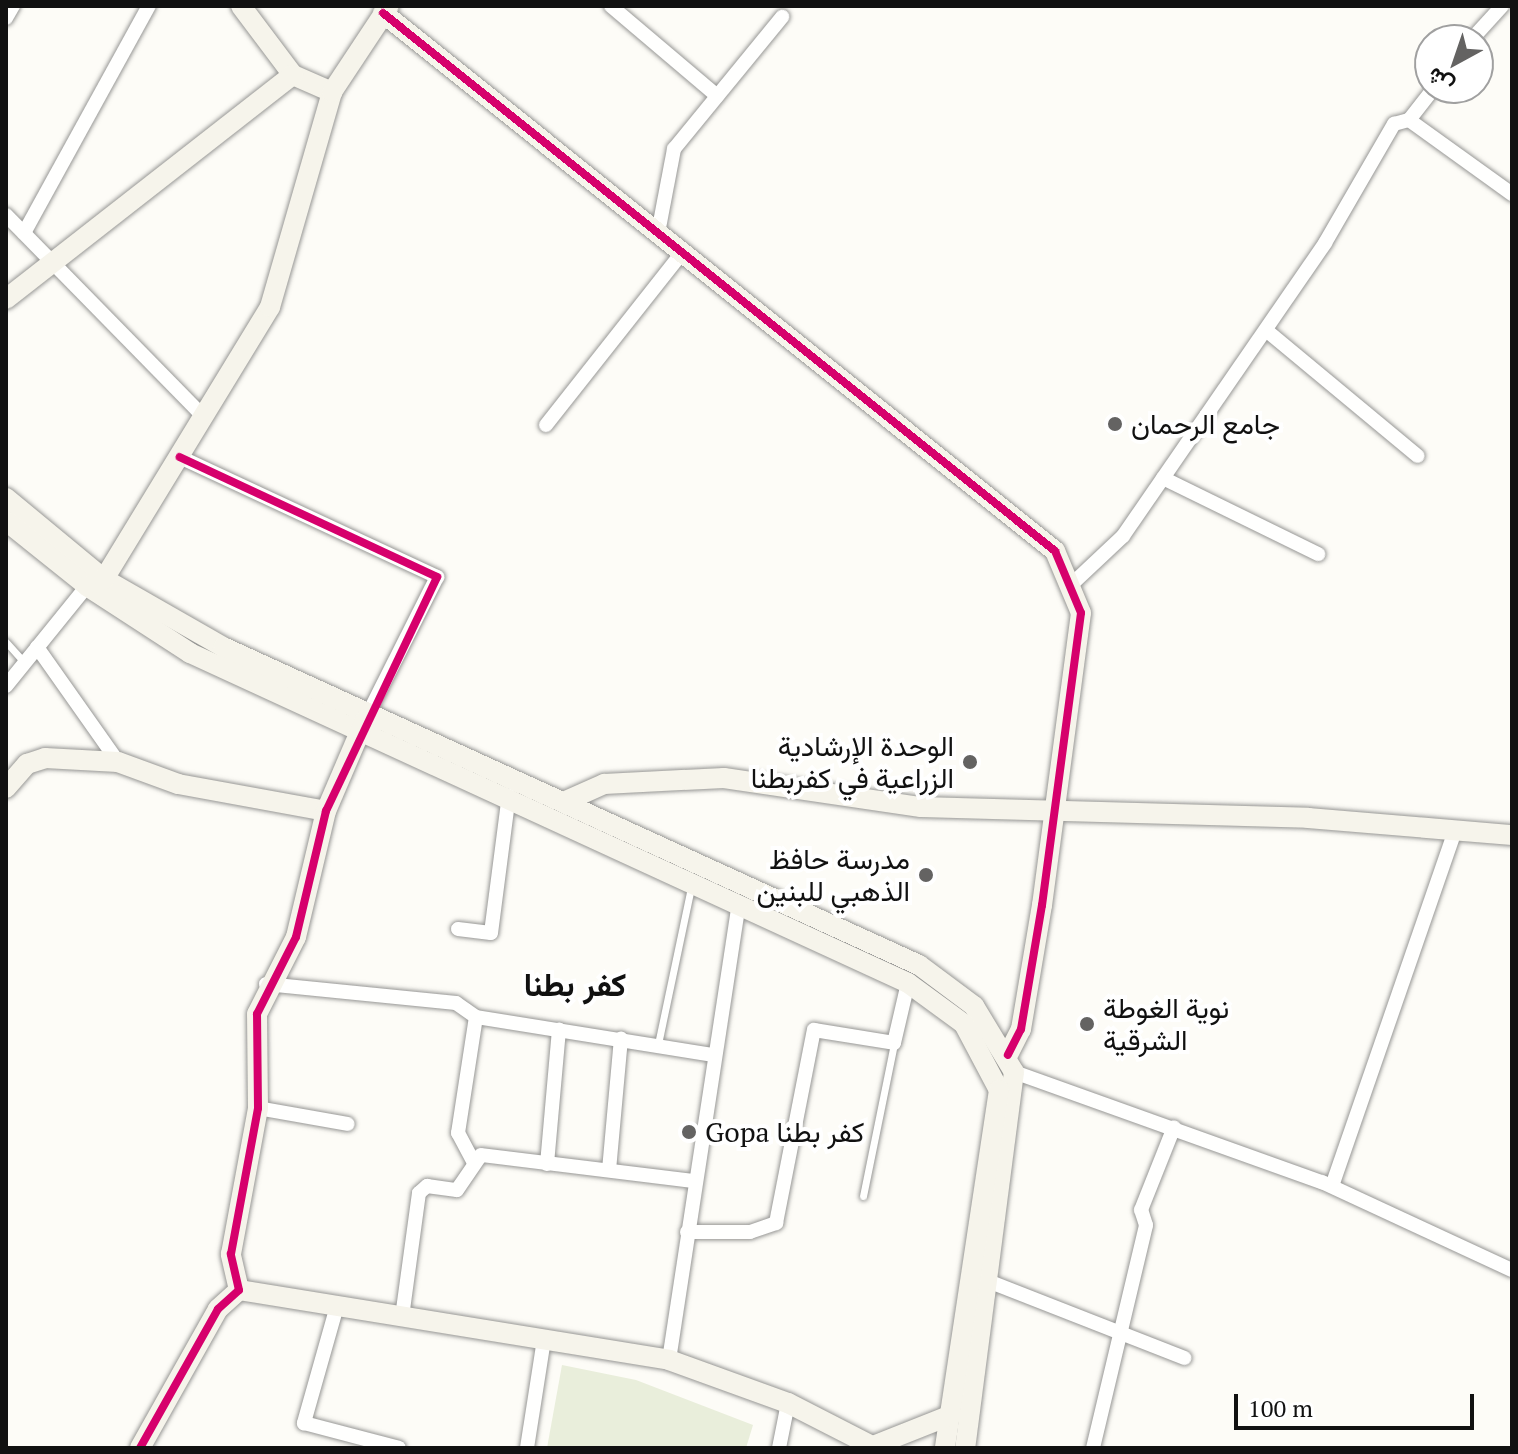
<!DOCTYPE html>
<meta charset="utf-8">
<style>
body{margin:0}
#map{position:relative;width:1518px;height:1454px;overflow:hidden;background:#fdfcf7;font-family:"PT Serif",Vazirmatn,serif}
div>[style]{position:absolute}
.cemetery>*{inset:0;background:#e9eedb}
.roads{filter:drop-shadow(0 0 2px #979795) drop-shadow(0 0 2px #979795)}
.lane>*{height:7px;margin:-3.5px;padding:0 3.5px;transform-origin:3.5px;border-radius:3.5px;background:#fffffe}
.street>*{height:14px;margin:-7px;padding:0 7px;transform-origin:7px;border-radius:7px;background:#fffffe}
.secondary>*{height:20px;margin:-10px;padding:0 10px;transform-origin:10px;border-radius:10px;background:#f6f4eb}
.cycleway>*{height:8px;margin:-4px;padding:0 4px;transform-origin:4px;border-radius:4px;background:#d6006c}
.dots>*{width:22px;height:22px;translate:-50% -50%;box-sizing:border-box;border:4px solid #fff;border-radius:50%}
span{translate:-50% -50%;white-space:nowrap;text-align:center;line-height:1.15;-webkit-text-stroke:8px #fff;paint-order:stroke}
.poi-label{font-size:28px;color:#111}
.left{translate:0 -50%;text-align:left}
.right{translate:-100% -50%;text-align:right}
.quarter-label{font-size:32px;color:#111;font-weight:700}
.frame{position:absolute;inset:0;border:8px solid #111;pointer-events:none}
.north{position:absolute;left:1414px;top:24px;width:80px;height:80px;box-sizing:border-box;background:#fff;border:2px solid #a0a0a0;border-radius:50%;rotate:220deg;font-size:22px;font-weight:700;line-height:32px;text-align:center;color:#111}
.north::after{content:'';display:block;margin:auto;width:28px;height:36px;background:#646362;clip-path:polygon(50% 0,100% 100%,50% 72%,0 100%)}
.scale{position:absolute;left:1234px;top:1394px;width:240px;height:36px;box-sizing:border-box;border:4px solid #111;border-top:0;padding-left:10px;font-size:24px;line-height:28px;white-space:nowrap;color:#111;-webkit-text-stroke:6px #fff;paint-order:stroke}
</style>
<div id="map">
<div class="cemetery">
<i style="clip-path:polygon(562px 1365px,636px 1380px,753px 1425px,746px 1448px,547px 1448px)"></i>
</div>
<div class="roads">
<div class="lane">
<i style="left:6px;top:642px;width:28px;rotate:48deg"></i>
<i style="left:658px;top:1044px;width:160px;rotate:-78.1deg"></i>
<i style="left:863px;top:1196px;width:156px;rotate:-78.5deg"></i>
</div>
<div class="street">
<i style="left:611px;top:6px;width:139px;rotate:40.3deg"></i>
<i style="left:6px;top:18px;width:14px;rotate:-60deg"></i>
<i style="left:1471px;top:40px;width:46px;rotate:-47.6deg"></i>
<i style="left:1409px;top:120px;width:127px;rotate:35.7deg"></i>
<i style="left:6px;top:215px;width:283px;rotate:45.6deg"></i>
<i style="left:24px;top:233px;width:259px;rotate:-61.2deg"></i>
<i style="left:658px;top:233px;width:86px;rotate:-79.2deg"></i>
<i style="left:674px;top:149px;width:171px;rotate:-50.7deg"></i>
<i style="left:1266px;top:330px;width:197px;rotate:39.7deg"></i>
<i style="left:546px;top:425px;width:219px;rotate:-51.7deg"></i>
<i style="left:180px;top:457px;width:284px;rotate:25deg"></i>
<i style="left:437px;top:577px;width:151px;rotate:116.7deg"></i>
<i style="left:1163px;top:478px;width:173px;rotate:26.1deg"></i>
<i style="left:1074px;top:582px;width:67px;rotate:-43.2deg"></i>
<i style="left:1123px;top:536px;width:356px;rotate:-55.4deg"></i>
<i style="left:1325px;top:243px;width:138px;rotate:-59.9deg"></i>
<i style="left:1394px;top:124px;width:16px;rotate:-15deg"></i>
<i style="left:1409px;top:120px;width:41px;rotate:-52deg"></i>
<i style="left:37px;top:647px;width:141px;rotate:54.8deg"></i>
<i style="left:6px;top:686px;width:129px;rotate:-51deg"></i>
<i style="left:458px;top:929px;width:33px;rotate:7deg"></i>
<i style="left:491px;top:933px;width:139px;rotate:-82.6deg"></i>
<i style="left:266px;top:984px;width:191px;rotate:5.7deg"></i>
<i style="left:456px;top:1003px;width:24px;rotate:35deg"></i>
<i style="left:476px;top:1017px;width:240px;rotate:9.1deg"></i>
<i style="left:1014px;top:1072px;width:327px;rotate:19.7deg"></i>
<i style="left:1322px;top:1182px;width:209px;rotate:24.9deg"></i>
<i style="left:258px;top:1108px;width:91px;rotate:10.1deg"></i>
<i style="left:473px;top:1161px;width:32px;rotate:-118deg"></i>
<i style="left:458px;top:1133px;width:117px;rotate:-81.2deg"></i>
<i style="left:547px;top:1164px;width:135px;rotate:-84.9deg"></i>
<i style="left:609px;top:1170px;width:132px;rotate:-84.8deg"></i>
<i style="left:1332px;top:1186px;width:377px;rotate:-70.9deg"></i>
<i style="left:687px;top:1232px;width:63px"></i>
<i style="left:750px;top:1232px;width:28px;rotate:-19deg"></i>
<i style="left:776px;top:1223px;width:197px;rotate:-78.9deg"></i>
<i style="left:814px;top:1030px;width:81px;rotate:9.2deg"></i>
<i style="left:894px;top:1043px;width:62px;rotate:-76.9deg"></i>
<i style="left:988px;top:1281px;width:211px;rotate:21.4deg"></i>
<i style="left:337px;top:1306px;width:122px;rotate:105.8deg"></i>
<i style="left:304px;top:1423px;width:98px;rotate:14.7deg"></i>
<i style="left:402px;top:1317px;width:125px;rotate:-82.2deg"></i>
<i style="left:419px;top:1193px;width:11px;rotate:-41deg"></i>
<i style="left:427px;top:1186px;width:30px;rotate:8deg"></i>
<i style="left:457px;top:1190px;width:42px;rotate:-55.6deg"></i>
<i style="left:481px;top:1155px;width:215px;rotate:7deg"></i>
<i style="left:669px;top:1360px;width:462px;rotate:-81.3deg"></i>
<i style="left:527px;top:1448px;width:109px;rotate:-81.1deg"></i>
<i style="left:779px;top:1448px;width:46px;rotate:-78.7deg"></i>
<i style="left:1093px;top:1448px;width:229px;rotate:-76.6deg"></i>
<i style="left:1146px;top:1225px;width:16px;rotate:-108deg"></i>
<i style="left:1141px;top:1210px;width:89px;rotate:-68.3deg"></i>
</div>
<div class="secondary">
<i style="left:241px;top:6px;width:86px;rotate:53deg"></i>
<i style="left:293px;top:75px;width:43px;rotate:23.6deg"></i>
<i style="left:383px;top:13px;width:861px;rotate:38.68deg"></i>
<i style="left:1055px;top:551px;width:67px;rotate:67.2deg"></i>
<i style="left:1081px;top:613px;width:295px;rotate:97.6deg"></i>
<i style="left:1042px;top:905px;width:126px;rotate:99.6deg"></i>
<i style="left:1021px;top:1029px;width:29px;rotate:117deg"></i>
<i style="left:6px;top:299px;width:364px;rotate:-38deg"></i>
<i style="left:6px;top:498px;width:127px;rotate:39.6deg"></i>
<i style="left:104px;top:579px;width:137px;rotate:29.7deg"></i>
<i style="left:223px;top:647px;width:765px;rotate:24.56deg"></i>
<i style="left:919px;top:965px;width:69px;rotate:36.7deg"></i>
<i style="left:974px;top:1006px;width:77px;rotate:58.8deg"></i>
<i style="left:1014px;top:1072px;width:379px;rotate:97.4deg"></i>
<i style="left:6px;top:521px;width:104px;rotate:38.7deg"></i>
<i style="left:87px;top:586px;width:123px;rotate:33deg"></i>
<i style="left:190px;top:653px;width:790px;rotate:24.68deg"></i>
<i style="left:908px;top:983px;width:69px;rotate:36.2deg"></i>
<i style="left:964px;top:1024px;width:75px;rotate:62.1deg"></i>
<i style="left:999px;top:1090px;width:362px;rotate:98.6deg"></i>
<i style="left:94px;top:583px;width:11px;rotate:-22deg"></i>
<i style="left:104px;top:579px;width:319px;rotate:-58.6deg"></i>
<i style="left:270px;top:307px;width:224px;rotate:-73.9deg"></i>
<i style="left:332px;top:92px;width:103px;rotate:-56.5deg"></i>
<i style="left:6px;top:788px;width:32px;rotate:-49deg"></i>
<i style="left:27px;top:764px;width:19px;rotate:-18deg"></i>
<i style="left:45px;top:758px;width:73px;rotate:3.1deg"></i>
<i style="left:118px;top:762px;width:64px;rotate:20.1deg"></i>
<i style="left:178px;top:784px;width:150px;rotate:10.3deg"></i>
<i style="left:566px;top:801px;width:42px;rotate:-24.1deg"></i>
<i style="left:604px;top:784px;width:120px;rotate:-2.9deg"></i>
<i style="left:724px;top:778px;width:199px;rotate:8.4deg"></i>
<i style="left:921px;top:807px;width:387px;rotate:1.6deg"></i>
<i style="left:1308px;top:818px;width:205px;rotate:4.8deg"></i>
<i style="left:239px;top:1290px;width:436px;rotate:9.2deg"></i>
<i style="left:669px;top:1360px;width:127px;rotate:19.9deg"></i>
<i style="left:788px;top:1403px;width:99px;rotate:27.1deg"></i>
<i style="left:873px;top:1446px;width:84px;rotate:-21.7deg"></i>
<i style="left:140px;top:1448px;width:159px;rotate:-60.7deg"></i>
<i style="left:218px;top:1309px;width:28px;rotate:-42deg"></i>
<i style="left:239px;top:1290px;width:37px;rotate:-103deg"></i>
<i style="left:231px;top:1254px;width:148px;rotate:-79.5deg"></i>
<i style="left:258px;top:1108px;width:94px;rotate:-90.6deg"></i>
<i style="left:257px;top:1014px;width:86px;rotate:-63.1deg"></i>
<i style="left:296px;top:937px;width:130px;rotate:-76.6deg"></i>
<i style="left:326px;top:811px;width:99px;rotate:-66.8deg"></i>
</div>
</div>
<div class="cycleway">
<i style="left:383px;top:13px;width:861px;rotate:38.68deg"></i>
<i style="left:1055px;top:551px;width:67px;rotate:67.2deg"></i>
<i style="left:1081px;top:613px;width:295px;rotate:97.6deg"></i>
<i style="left:1042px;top:905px;width:126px;rotate:99.6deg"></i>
<i style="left:1021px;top:1029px;width:29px;rotate:117deg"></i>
<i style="left:140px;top:1448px;width:159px;rotate:-60.7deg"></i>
<i style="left:218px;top:1309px;width:28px;rotate:-42deg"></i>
<i style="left:239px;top:1290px;width:37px;rotate:-103deg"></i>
<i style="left:231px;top:1254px;width:148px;rotate:-79.5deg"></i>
<i style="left:258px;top:1108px;width:94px;rotate:-90.6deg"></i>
<i style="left:257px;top:1014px;width:86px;rotate:-63.1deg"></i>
<i style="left:296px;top:937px;width:130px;rotate:-76.6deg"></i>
<i style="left:326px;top:811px;width:259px;rotate:-64.6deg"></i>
<i style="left:437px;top:577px;width:284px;rotate:-155deg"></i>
</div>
<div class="dots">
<i style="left:1115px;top:424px;background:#646362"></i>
<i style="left:970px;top:762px;background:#646362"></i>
<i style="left:926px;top:875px;background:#646362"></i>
<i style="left:1087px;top:1024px;background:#646362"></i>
<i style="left:689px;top:1132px;background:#646362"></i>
</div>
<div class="poi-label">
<span class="left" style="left:1131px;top:424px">جامع الرحمان</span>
<span class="right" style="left:954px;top:762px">الوحدة الإرشادية<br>الزراعية في كفربطنا</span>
<span class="right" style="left:910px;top:875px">مدرسة حافظ<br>الذهبي للبنين</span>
<span class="left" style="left:1103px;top:1024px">نوية الغوطة<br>الشرقية</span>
<span class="left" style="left:705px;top:1132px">Gopa كفر بطنا</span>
</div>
<div class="quarter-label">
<span style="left:575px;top:984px">كفر بطنا</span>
</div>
<div class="frame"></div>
<div class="north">ش</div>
<div class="scale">100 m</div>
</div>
